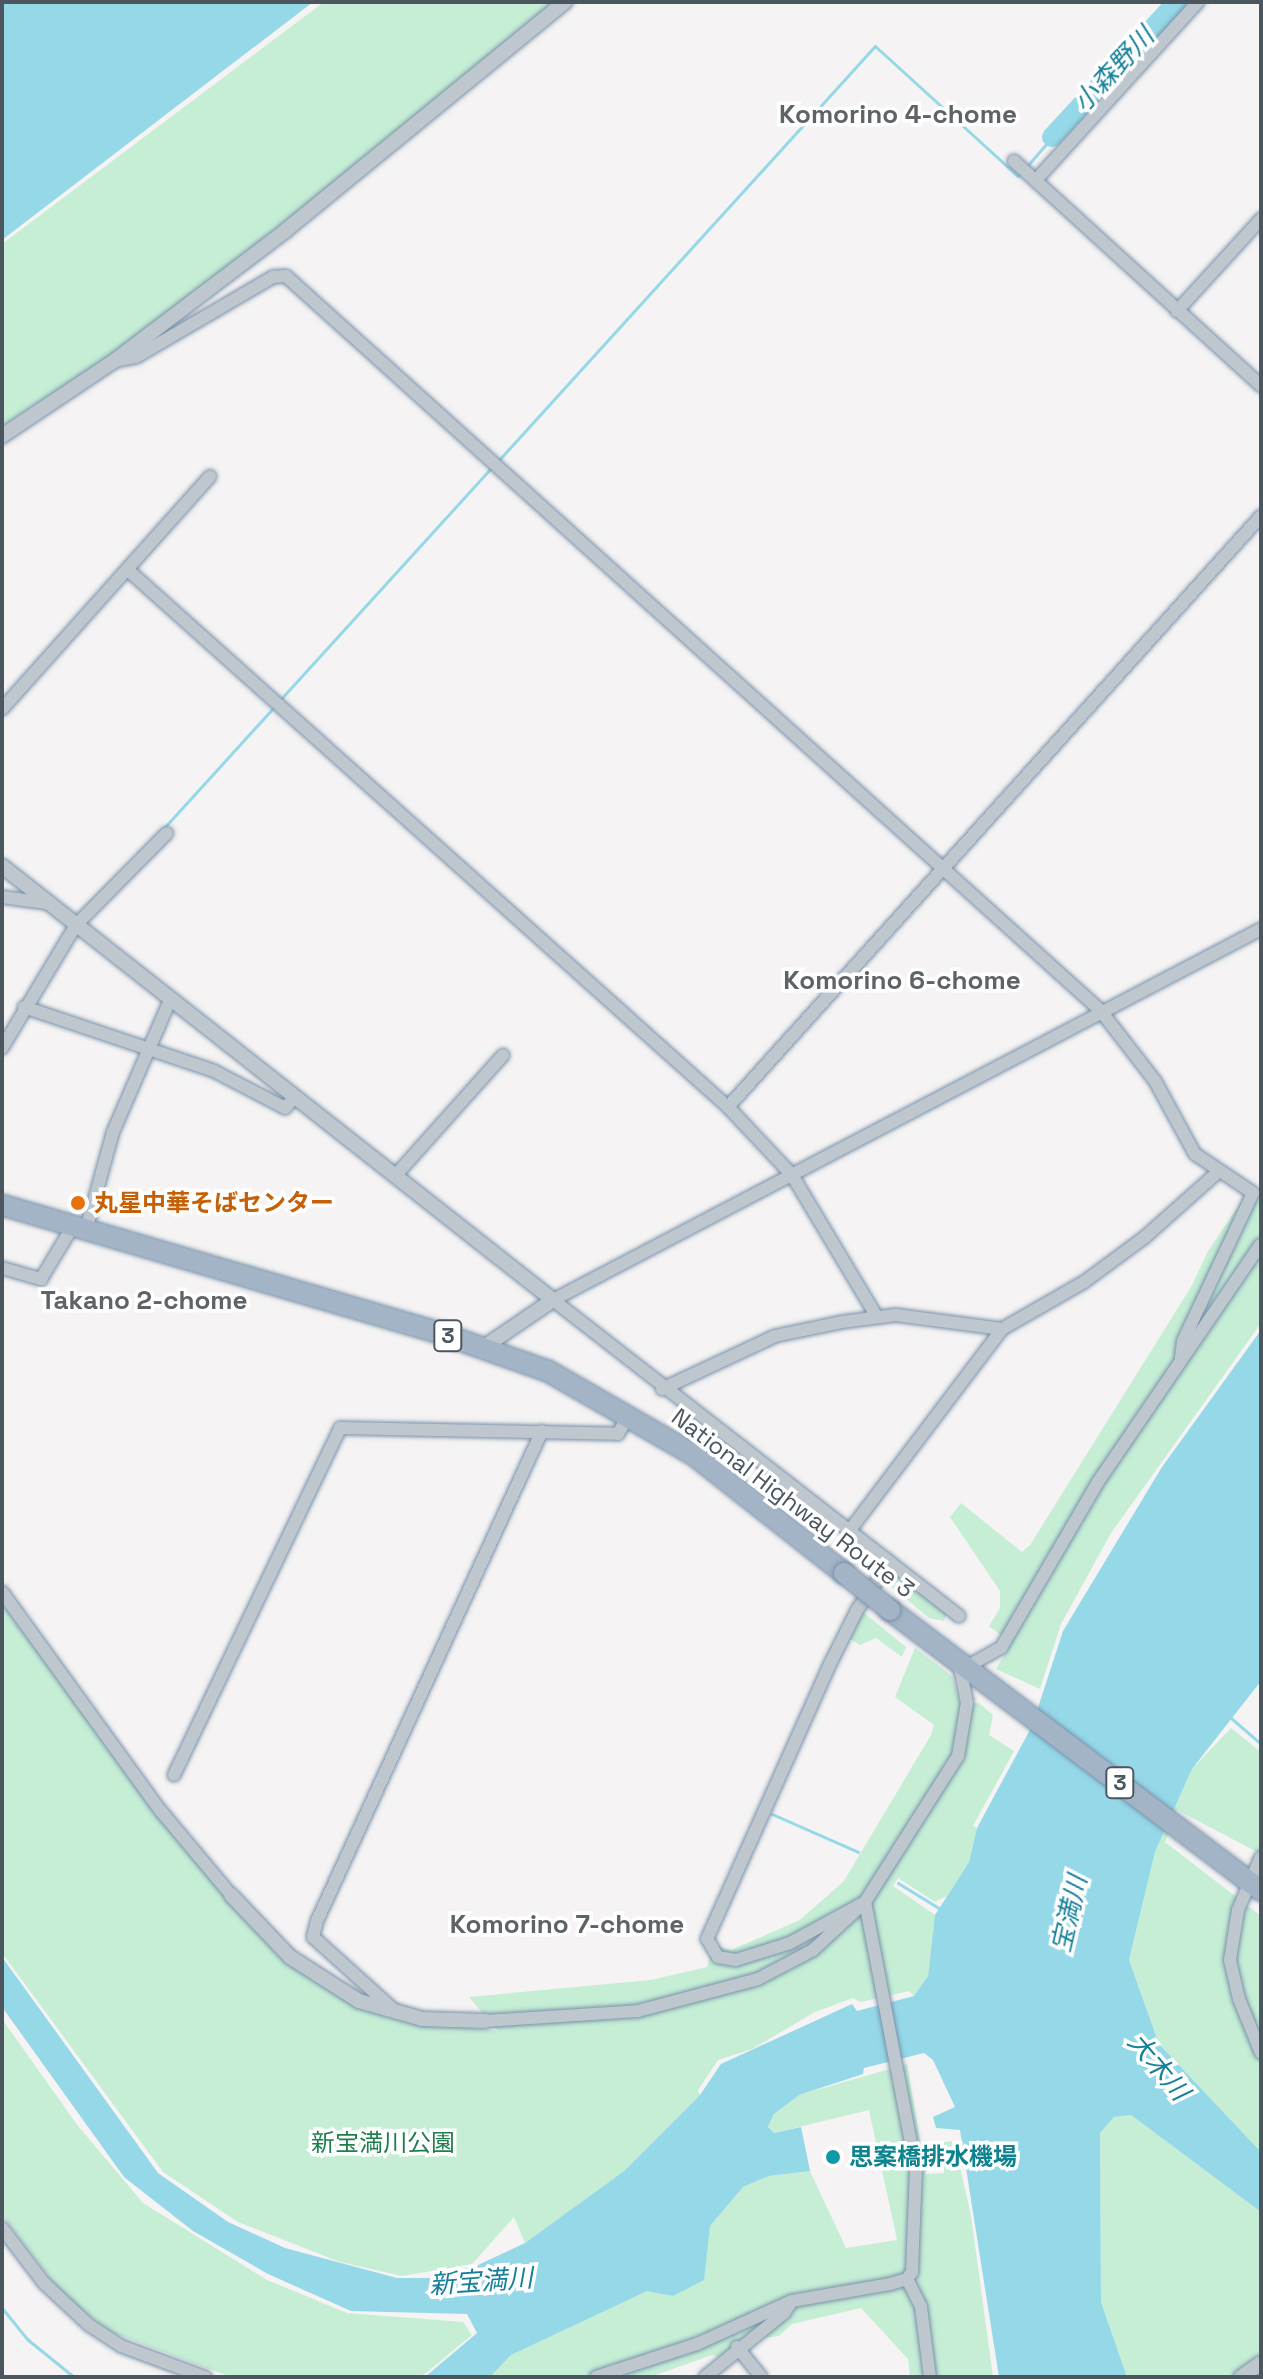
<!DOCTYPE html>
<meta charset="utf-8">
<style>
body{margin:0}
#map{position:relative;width:1263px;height:2379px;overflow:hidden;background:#f5f3f3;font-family:"Space Grotesk","Noto Sans JP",sans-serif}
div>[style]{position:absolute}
.green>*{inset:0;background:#c5eed5}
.water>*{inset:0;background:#95d8e8}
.stream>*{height:3px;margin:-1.5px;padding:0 1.5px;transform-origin:1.5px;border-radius:1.5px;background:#95d8e8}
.river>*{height:20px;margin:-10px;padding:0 10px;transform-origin:10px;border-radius:10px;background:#95d8e8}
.roads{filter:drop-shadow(0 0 2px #7991aa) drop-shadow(0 0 2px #7991aa)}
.minor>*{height:12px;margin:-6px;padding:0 6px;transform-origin:6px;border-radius:6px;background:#bfc7ce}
.tertiary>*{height:14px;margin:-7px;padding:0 7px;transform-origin:7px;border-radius:7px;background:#bfc7ce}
.trunk>*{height:20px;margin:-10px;padding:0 10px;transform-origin:10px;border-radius:10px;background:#a2b4c6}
.bridges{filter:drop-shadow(0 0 2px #7991aa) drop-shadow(0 0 2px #7991aa)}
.trunk-bridge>*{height:20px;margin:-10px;padding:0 10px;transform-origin:10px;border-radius:10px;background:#a2b4c6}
.dots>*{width:22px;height:22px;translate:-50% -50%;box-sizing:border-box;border:4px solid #fff;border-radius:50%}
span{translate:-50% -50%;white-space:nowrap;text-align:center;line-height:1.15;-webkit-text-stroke:7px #fff;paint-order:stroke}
.shield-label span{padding:2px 6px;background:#fff;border:2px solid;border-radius:6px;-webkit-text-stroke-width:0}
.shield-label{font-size:22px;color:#4b565f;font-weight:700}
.food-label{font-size:24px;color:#c56008;font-weight:700}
.left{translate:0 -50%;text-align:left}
.street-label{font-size:24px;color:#4b565f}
.park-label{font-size:24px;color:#1e7f4d}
.culture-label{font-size:24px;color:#0d838f;font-weight:700}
.water-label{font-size:26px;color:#15809a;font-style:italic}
.neighbourhood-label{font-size:26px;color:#5f6367;font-weight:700}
.frame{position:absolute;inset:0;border:4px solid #4b565f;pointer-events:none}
</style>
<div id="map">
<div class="green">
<i style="clip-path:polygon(324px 2px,556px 2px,385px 145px,111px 356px,2px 426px,2px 244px)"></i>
<i style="clip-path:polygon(1261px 1188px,1261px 1323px,1111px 1533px,1061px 1624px,1040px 1689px,996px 1669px,1011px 1643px,989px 1626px,1000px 1608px,1000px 1591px,950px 1517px,961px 1503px,1022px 1552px,1030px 1545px,1191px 1287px,1208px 1251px,1247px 1193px)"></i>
<i style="clip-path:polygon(895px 1571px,947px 1613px,944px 1621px,929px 1618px,886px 1582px)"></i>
<i style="clip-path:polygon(2px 1604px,167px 1824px,284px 1958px,319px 1984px,388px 2018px,498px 2031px,469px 1997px,651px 1980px,707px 1967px,713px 1944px,731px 1950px,800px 1920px,844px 1881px,931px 1735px,934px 1725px,895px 1697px,915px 1648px,952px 1676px,960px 1704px,979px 1703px,993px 1715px,989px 1735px,1014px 1751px,973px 1826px,977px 1828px,969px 1862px,947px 1896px,935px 1902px,898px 1878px,893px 1886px,935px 1915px,928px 1976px,914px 1996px,909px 1991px,860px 2002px,853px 1998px,815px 2012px,752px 2049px,718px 2060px,698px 2090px,700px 2095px,624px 2171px,525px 2243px,514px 2217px,472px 2264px,402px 2276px,340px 2262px,238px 2222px,163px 2172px,2px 1953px)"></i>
<i style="clip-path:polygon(863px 1612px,906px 1647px,902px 1657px,876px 1638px,860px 1645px,850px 1639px)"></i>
<i style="clip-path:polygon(1231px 1728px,1261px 1752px,1261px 1854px,1177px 1810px,1165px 1842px,1261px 1916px,1261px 2152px,1159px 2044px,1129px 1960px,1155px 1852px,1192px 1769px)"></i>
<i style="clip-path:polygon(2px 2019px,78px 2126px,143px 2203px,267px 2280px,347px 2313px,463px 2322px,472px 2335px,421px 2377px,231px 2377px,111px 2332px,65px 2298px,2px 2215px)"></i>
<i style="clip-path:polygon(907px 2064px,926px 2174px,944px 2173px,944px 2142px,954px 2141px,971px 2216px,993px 2377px,910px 2377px,908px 2359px,861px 2308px,792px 2324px,779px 2336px,740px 2341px,719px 2357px,712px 2355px,650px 2377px,490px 2377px,511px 2355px,647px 2290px,673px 2296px,710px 2226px,743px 2187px,769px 2176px,810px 2171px,846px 2248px,897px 2240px,869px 2110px,774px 2133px,768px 2128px,774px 2114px,799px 2095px)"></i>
<i style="clip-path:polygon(1131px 2115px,1261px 2212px,1261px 2377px,1127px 2377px,1101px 2302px,1100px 2133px,1114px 2117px)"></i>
</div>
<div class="water">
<i style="clip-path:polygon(2px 2px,313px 2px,2px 240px)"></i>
<i style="clip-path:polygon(1261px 1330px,1261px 1681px,1192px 1769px,1155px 1852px,1129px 1960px,1159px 2044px,1261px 2152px,1261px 2212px,1131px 2115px,1114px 2117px,1100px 2133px,1101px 2302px,1127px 2377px,999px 2377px,960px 2130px,936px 2128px,933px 2117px,955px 2107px,933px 2060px,924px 2053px,864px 2068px,863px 2074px,799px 2095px,774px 2114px,768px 2127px,774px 2133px,801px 2127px,810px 2171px,769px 2176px,743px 2187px,710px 2226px,704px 2280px,673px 2296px,647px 2291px,511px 2355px,490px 2377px,425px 2377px,477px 2333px,467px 2314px,351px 2311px,268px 2274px,193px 2231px,124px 2177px,2px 2007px,2px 1957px,158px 2173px,228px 2222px,285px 2248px,397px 2278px,429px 2278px,476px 2266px,525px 2243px,624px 2171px,700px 2095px,721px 2064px,852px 2004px,857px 2011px,914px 1996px,928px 1976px,935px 1915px,969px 1862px,977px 1828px,1032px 1726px,1063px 1631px,1162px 1467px)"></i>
</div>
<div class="stream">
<i style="left:1027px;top:166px;width:38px;rotate:-49deg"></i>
<i style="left:497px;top:462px;width:562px;rotate:-47.74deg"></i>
<i style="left:875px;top:46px;width:193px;rotate:42.3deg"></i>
<i style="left:1018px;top:176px;width:6px;rotate:-45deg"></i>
<i style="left:279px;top:701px;width:316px;rotate:-47.7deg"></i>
<i style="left:163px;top:829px;width:165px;rotate:-47.7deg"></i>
<i style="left:1231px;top:1718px;width:40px;rotate:41deg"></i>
<i style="left:772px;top:1814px;width:94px;rotate:23.8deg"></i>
<i style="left:898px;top:1883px;width:52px;rotate:31.5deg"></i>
<i style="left:2px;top:2308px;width:40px;rotate:51deg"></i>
<i style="left:27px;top:2339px;width:60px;rotate:39deg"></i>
</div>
<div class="river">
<i style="left:1052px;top:137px;width:184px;rotate:-47.2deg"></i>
</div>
<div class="roads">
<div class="minor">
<i style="left:1014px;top:161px;width:334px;rotate:42.3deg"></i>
<i style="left:1036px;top:180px;width:241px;rotate:-47.7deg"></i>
<i style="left:1177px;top:311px;width:125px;rotate:-47.6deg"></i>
<i style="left:114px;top:361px;width:22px;rotate:-10deg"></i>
<i style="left:136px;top:357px;width:159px;rotate:-30.3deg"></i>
<i style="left:273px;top:277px;width:13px;rotate:-4deg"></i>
<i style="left:286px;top:276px;width:1096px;rotate:42.04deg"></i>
<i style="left:1100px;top:1010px;width:90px;rotate:52.2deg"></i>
<i style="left:1155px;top:1081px;width:83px;rotate:61.3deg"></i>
<i style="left:1195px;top:1154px;width:70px;rotate:33.9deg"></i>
<i style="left:1253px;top:1193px;width:164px;rotate:115.3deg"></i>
<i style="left:1183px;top:1341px;width:17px;rotate:97deg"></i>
<i style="left:128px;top:570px;width:805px;rotate:41.83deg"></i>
<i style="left:728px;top:1107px;width:93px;rotate:46.7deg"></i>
<i style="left:792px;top:1175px;width:165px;rotate:59.1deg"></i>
<i style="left:2px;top:709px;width:312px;rotate:-48.2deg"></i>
<i style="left:2px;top:897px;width:45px;rotate:7.6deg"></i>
<i style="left:24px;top:1007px;width:200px;rotate:18.6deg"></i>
<i style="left:214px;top:1071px;width:80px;rotate:27.5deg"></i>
<i style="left:285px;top:1108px;width:15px;rotate:-48deg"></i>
<i style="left:2px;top:1048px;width:144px;rotate:-59deg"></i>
<i style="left:76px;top:925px;width:129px;rotate:-45.3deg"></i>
<i style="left:728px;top:1107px;width:796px;rotate:-47.95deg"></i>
<i style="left:395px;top:1176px;width:162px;rotate:-48.2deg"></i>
<i style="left:86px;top:1230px;width:102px;rotate:-74.6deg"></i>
<i style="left:113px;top:1132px;width:146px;rotate:-66.6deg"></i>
<i style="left:2px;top:1268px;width:41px;rotate:15.8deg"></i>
<i style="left:41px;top:1279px;width:62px;rotate:-58.9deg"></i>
<i style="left:662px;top:1389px;width:125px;rotate:-25.1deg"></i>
<i style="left:775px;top:1336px;width:68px;rotate:-11.8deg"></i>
<i style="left:842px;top:1322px;width:54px;rotate:-7.4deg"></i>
<i style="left:896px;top:1315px;width:107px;rotate:7.5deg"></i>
<i style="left:850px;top:1530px;width:252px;rotate:-52.9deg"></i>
<i style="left:1002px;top:1329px;width:95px;rotate:-29.8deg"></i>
<i style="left:1084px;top:1282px;width:76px;rotate:-36.4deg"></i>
<i style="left:1145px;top:1237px;width:98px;rotate:-41.7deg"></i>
<i style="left:2px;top:1592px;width:269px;rotate:54.1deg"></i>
<i style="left:160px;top:1810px;width:111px;rotate:50.1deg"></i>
<i style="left:959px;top:1616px;width:514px;rotate:-142.11deg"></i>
<i style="left:553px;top:1300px;width:799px;rotate:-27.66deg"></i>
<i style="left:968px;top:1666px;width:38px;rotate:-29deg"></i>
<i style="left:1001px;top:1648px;width:192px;rotate:-59.7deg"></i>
<i style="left:1098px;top:1482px;width:288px;rotate:-55.6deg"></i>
<i style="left:174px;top:1775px;width:385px;rotate:-64.4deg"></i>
<i style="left:340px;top:1428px;width:278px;rotate:1.2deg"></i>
<i style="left:618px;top:1434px;width:23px;rotate:-61deg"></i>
<i style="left:1261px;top:1857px;width:58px;rotate:113.5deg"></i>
<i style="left:1238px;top:1910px;width:51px;rotate:99.1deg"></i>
<i style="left:1230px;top:1960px;width:40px;rotate:77deg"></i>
<i style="left:1239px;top:1999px;width:58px;rotate:67.8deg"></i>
<i style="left:394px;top:2010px;width:109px;rotate:-138deg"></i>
<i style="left:313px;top:1937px;width:16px;rotate:-76deg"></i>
<i style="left:317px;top:1921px;width:539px;rotate:-65.34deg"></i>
<i style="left:485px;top:2021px;width:153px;rotate:-3.7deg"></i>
<i style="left:638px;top:2011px;width:124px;rotate:-14.9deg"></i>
<i style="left:758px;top:1979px;width:62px;rotate:-27.8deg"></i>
<i style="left:813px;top:1950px;width:71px;rotate:-42.7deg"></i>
<i style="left:865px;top:1902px;width:173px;rotate:-57.5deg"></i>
<i style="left:958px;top:1756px;width:54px;rotate:-80.4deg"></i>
<i style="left:967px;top:1703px;width:41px;rotate:-101.3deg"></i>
<i style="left:2px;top:2228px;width:69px;rotate:52.6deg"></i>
<i style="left:44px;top:2283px;width:62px;rotate:43deg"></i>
<i style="left:89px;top:2325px;width:38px;rotate:33deg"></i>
<i style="left:121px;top:2346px;width:90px;rotate:20.3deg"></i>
<i style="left:907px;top:2279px;width:31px;rotate:63deg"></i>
<i style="left:921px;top:2307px;width:71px;rotate:82.7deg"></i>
<i style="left:737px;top:2347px;width:38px;rotate:51deg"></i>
<i style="left:596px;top:2377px;width:106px;rotate:-18.1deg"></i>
<i style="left:697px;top:2344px;width:104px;rotate:-24.4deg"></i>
<i style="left:792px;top:2301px;width:99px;rotate:-9.8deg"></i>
<i style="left:890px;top:2284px;width:18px;rotate:-16deg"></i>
<i style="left:907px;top:2279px;width:9px;rotate:-54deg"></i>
<i style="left:912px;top:2272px;width:103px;rotate:-87.8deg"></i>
<i style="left:916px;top:2169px;width:272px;rotate:-100.8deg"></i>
<i style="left:865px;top:1902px;width:85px;rotate:151.3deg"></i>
<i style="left:790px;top:1943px;width:57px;rotate:162.5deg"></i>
<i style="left:736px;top:1960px;width:18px;rotate:-171deg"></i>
<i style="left:718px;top:1957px;width:21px;rotate:-121deg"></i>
<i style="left:707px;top:1939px;width:301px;rotate:-65.9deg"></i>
<i style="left:830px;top:1664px;width:60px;rotate:-63.4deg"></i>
<i style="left:857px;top:1610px;width:58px;rotate:-55.5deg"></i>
<i style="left:705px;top:2377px;width:102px;rotate:-39deg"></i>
<i style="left:784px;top:2313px;width:14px;rotate:-56deg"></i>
</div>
<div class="tertiary">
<i style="left:2px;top:436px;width:135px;rotate:-33.8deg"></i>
<i style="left:114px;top:361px;width:215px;rotate:-37.2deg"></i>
<i style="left:285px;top:231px;width:362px;rotate:-39.3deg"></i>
<i style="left:2px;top:866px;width:701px;rotate:38.23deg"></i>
<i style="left:553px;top:1300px;width:83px;rotate:145.7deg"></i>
<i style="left:231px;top:1895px;width:86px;rotate:46.4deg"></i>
<i style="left:290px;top:1957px;width:82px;rotate:32.5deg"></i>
<i style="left:359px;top:2001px;width:66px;rotate:15.9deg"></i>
<i style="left:422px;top:2019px;width:63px;rotate:1.8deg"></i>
<i style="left:1241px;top:2377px;width:24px;rotate:-35deg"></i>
</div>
<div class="trunk">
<i style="left:2px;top:1205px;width:453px;rotate:16.3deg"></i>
<i style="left:437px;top:1332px;width:118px;rotate:19.4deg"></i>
<i style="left:548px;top:1371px;width:168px;rotate:29.9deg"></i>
<i style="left:694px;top:1455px;width:191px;rotate:38.2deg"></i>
<i style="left:890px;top:1610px;width:465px;rotate:37.1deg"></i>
</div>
</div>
<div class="bridges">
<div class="trunk-bridge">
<i style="left:844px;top:1573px;width:59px;rotate:38.8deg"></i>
</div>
</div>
<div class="dots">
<i style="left:78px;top:1203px;background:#e8710a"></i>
<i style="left:833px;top:2157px;background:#0f9aa8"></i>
</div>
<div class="shield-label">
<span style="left:448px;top:1336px">3</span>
<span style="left:1120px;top:1783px">3</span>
</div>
<div class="food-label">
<span class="left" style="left:94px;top:1203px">丸星中華そばセンター</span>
</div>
<div class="street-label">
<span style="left:793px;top:1503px;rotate:37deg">National Highway Route 3</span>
</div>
<div class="park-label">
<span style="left:383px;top:2143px">新宝満川公園</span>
</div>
<div class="culture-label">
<span class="left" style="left:849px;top:2157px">思案橋排水機場</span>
</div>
<div class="water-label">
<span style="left:1114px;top:70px;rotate:-47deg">小森野川</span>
<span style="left:1070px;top:1914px;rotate:-77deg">宝満川</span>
<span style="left:1158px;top:2067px;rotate:50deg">大木川</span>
<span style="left:481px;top:2282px;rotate:-4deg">新宝満川</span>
</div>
<div class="neighbourhood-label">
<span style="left:898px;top:115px">Komorino 4-chome</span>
<span style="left:902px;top:981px">Komorino 6-chome</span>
<span style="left:144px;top:1301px">Takano 2-chome</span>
<span style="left:567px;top:1925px">Komorino 7-chome</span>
</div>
<div class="frame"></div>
</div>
